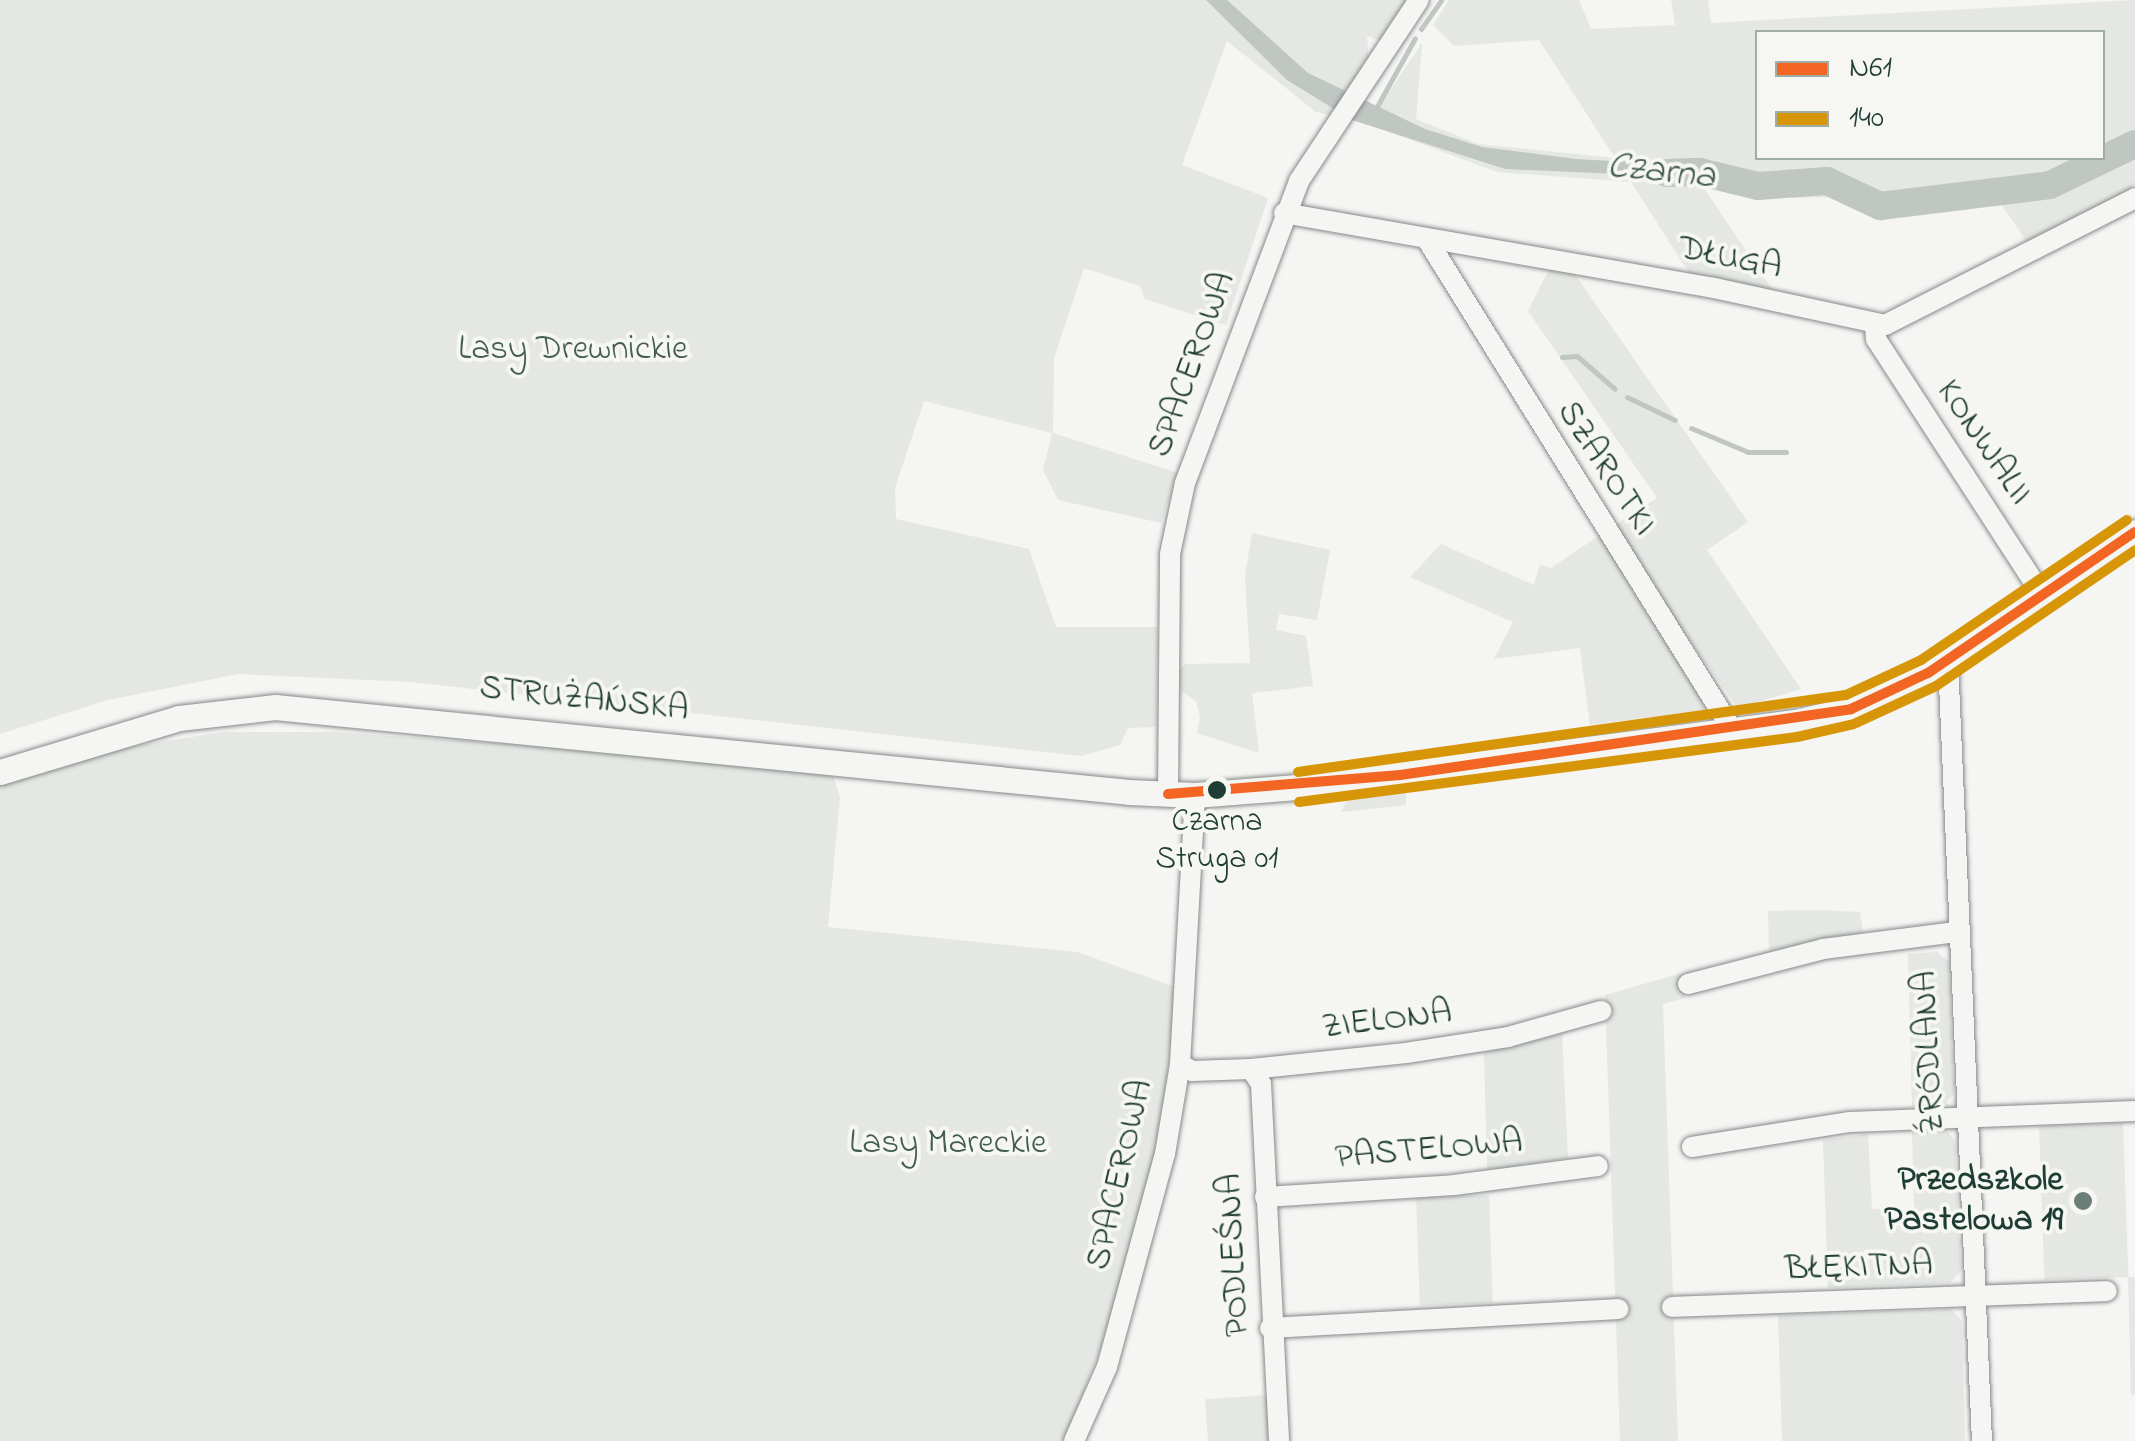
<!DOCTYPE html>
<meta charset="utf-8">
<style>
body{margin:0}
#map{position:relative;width:2135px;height:1441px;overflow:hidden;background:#f5f5f3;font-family:"Indie Flower",sans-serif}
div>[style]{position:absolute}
.built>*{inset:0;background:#e5e7e4;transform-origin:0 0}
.green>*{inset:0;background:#e4e7e3;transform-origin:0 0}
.water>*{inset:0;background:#c0c7c3}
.stream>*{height:5px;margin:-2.5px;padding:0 2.5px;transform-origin:2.5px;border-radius:2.5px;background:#c0c7c3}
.river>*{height:28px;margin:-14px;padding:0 14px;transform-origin:14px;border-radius:14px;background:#c0c7c3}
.roads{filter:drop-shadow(0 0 2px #858a88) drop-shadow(0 0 2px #858a88)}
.minor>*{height:20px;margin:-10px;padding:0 10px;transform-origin:10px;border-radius:10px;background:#f5f5f3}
.major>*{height:25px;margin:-12.5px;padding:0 12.5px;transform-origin:12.5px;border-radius:12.5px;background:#f5f5f3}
.bus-1>*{height:10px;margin:-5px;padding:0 5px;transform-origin:5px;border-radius:5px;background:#f26522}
.bus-2>*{height:10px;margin:-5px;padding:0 5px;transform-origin:5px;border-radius:5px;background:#d79608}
.dots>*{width:28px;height:28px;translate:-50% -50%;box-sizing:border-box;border:5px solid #f6f6f2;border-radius:50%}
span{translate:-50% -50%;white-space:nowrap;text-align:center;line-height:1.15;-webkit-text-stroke:8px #f6f6f2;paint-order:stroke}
.bus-label{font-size:32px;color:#1f3d34}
.street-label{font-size:35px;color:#1f3d34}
.park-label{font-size:35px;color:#445d54}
.poi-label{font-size:35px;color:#1f3d34;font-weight:700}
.right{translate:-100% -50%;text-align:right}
.water-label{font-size:38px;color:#425a52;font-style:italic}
.legend{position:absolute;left:1755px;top:30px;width:350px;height:130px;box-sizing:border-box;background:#f6f6f2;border:2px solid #a0aca6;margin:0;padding:12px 18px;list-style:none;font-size:30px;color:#1f3d34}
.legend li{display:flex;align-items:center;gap:20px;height:50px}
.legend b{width:50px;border:2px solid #a0aca6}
</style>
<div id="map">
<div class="built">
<i style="left:2123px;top:1123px;width:154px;height:84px;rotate:88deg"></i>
</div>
<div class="green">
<i style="clip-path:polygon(0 0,1409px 0,1382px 41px,1367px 36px,1369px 60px,1329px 115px,1316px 112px,1227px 41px,1182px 165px,1268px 198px,1226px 325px,1145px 299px,1140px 286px,1084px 268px,1054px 358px,1053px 433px,1178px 473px,1161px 523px,1058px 500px,1043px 470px,1052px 433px,924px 401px,895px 488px,896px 519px,1029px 549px,1056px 627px,1158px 627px,1156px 727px,1128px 728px,1120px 745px,1081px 756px,411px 682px,238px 674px,108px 700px,0 734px)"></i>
<i style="clip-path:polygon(evenodd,1449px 0,1579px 0,1591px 29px,1675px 25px,1671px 0,1708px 0,1711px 23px,2135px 0,2135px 183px,2119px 202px,2030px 247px,1998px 199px,1867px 211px,1841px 197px,1792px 198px,1699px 181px,1774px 292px,1691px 276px,1631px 182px,1497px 172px,1368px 124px,1422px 43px,1416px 119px,1478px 144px,1615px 158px,1539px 40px,1454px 46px,1433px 25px,1449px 0,1758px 32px,2102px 32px,2102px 158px,1758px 158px,1758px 32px)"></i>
<i style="clip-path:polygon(1549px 269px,1574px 273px,1748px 522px,1707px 550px,1801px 689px,1738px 708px,1610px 528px,1657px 498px,1528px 311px)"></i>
<i style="clip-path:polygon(1252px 533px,1330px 550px,1317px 620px,1279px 614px,1276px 630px,1306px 636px,1313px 686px,1252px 693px,1259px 753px,1197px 733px,1200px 717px,1196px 701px,1181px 691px,1178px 672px,1185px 664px,1250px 663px,1245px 575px)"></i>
<i style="clip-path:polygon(1600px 535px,1709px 700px,1704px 710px,1590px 725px,1580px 648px,1494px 659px,1513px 622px,1410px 577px,1441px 544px,1534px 585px,1540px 565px,1551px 568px)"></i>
<i style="clip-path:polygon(224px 732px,334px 732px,630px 752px,833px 775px,840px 798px,828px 927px,1077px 952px,1175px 987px,1164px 1119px,1116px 1310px,1064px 1441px,0 1441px,0 779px,114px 749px)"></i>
<i style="clip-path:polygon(1406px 784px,1406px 805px,1341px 812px,1351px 791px)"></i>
<i style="clip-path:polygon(1815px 910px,1860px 912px,1863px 933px,1769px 951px,1768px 911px)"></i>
<i style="clip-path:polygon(1937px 952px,1949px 962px,1954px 1094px,1945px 1104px,1912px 1107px,1908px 954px)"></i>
<i style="clip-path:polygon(1682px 973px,1685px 998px,1663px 1004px,1678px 1441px,1620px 1441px,1605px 995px)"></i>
<i style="clip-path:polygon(1562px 1033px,1568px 1158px,1487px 1171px,1484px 1053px)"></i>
<i style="clip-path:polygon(1946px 1130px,1955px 1141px,1961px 1271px,1950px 1283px,1828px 1288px,1823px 1140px,1868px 1134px,1872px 1209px,1914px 1208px,1912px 1132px)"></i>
<i style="left:1489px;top:1195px;width:108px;height:73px;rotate:88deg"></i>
<i style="clip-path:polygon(2128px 1277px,2135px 1277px,2135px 1395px,2131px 1395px)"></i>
<i style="clip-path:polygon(1951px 1309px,1962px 1321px,1965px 1441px,1782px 1441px,1778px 1315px)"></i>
<i style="left:1267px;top:1395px;width:46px;height:62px;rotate:86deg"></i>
</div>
<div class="water">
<i style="clip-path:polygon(1206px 0,1227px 0,1308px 73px,1425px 129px,1482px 147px,1576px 159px,1703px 166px,1706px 178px,1505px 169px,1352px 120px,1287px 80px)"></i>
</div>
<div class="stream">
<i style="left:1421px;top:29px;width:35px;rotate:-55deg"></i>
<i style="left:1375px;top:110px;width:82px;rotate:-60.9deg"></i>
<i style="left:1562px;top:357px;width:15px;rotate:-4deg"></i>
<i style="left:1577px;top:356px;width:50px;rotate:41deg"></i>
<i style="left:1627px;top:397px;width:53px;rotate:25.6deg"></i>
<i style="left:1691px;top:428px;width:62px;rotate:22.8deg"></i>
<i style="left:1748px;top:452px;width:38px"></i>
</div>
<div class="river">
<i style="left:1667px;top:173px;width:33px;rotate:-2deg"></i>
<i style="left:1700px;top:172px;width:60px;rotate:13.6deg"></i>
<i style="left:1758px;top:186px;width:69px;rotate:-4.1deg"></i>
<i style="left:1827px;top:181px;width:59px;rotate:25.3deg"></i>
<i style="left:1880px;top:206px;width:171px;rotate:-7deg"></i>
<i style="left:2050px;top:185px;width:94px;rotate:-25.8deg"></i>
</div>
<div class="roads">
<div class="minor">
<i style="left:1284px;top:213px;width:436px;rotate:9.9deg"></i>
<i style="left:1714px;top:288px;width:175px;rotate:12.2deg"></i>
<i style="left:1885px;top:325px;width:280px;rotate:-26.9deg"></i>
<i style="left:1428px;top:241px;width:577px;rotate:58.1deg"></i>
<i style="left:1875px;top:325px;width:14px;rotate:86deg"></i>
<i style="left:1876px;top:339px;width:305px;rotate:57deg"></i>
<i style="left:1948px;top:660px;width:782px;rotate:87.51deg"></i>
<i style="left:1168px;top:794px;width:240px;rotate:-89.5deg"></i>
<i style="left:1170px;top:554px;width:73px;rotate:-78.1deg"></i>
<i style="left:1185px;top:483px;width:323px;rotate:-69.3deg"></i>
<i style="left:1299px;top:181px;width:217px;rotate:-56.5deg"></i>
<i style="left:1688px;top:984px;width:139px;rotate:-14.5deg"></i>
<i style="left:1823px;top:949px;width:134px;rotate:-7.3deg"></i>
<i style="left:1180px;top:1064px;width:14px;rotate:30deg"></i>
<i style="left:1192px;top:1071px;width:59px;rotate:-1.9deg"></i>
<i style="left:1251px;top:1069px;width:156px;rotate:-5.9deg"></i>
<i style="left:1406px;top:1053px;width:103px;rotate:-8.9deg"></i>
<i style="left:1508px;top:1037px;width:97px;rotate:-15.6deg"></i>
<i style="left:1251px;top:1069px;width:18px;rotate:56deg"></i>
<i style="left:1261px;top:1084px;width:357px;rotate:87.1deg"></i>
<i style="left:1692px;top:1147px;width:160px;rotate:-9deg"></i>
<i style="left:1850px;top:1122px;width:285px;rotate:-2.2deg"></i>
<i style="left:1265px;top:1197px;width:189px;rotate:-3.6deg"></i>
<i style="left:1454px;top:1185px;width:145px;rotate:-7.5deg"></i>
<i style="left:1672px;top:1307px;width:435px;rotate:-2.1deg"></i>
<i style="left:1270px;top:1328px;width:349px;rotate:-3.1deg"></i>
<i style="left:1074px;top:1441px;width:81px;rotate:-66deg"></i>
<i style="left:1107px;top:1367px;width:221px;rotate:-74.8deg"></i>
<i style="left:1165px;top:1154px;width:91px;rotate:-80.5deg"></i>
<i style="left:1180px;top:1064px;width:269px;rotate:-86.8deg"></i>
</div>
<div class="major">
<i style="left:0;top:772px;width:187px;rotate:-16.8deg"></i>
<i style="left:179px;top:718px;width:97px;rotate:-6.5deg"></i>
<i style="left:275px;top:707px;width:858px;rotate:5.68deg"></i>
<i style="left:1129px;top:792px;width:66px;rotate:2.6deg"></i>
<i style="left:1195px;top:795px;width:102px;rotate:-4.5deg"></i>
<i style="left:1297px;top:787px;width:502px;rotate:-7.44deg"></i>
<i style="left:1795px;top:722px;width:57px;rotate:-13.1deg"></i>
<i style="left:1851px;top:709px;width:85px;rotate:-25.1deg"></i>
<i style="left:1928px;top:673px;width:250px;rotate:-34.3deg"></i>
</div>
</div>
<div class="bus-1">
<i style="left:1168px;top:794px;width:233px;rotate:-4.7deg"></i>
<i style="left:1400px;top:775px;width:456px;rotate:-8.3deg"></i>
<i style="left:1851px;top:709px;width:85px;rotate:-25.1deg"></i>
<i style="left:1928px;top:673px;width:250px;rotate:-34.3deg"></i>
</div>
<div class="bus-2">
<i style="left:1856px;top:723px;width:88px;rotate:-24.8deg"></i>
<i style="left:1936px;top:686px;width:241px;rotate:-34.3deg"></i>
<i style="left:1298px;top:772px;width:553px;rotate:-8deg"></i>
<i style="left:1846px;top:695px;width:83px;rotate:-25deg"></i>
<i style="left:1921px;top:660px;width:249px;rotate:-34.2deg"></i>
<i style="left:1299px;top:802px;width:502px;rotate:-7.44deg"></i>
<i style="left:1797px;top:737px;width:58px;rotate:-12.8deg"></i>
</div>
<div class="dots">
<i style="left:1217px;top:790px;background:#1f3d34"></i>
<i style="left:2083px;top:1201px;background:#6a7d77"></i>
</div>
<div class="bus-label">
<span style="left:1217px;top:842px">Czarna<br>Struga 01</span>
</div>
<div class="street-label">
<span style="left:1730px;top:259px;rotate:11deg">DŁUGA</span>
<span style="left:1193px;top:365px;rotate:-70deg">SPACEROWA</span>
<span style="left:1983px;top:443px;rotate:56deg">KONWALII</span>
<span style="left:1605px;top:469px;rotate:57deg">SZAROTKI</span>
<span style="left:584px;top:700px;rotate:6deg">STRUŻAŃSKA</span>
<span style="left:1387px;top:1021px;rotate:-7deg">ZIELONA</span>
<span style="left:1930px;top:1052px;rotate:-93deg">ŹRÓDLANA</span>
<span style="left:1429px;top:1151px;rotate:-5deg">PASTELOWA</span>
<span style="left:1121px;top:1175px;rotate:-77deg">SPACEROWA</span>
<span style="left:1235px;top:1255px;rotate:-93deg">PODLEŚNA</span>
<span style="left:1859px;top:1268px;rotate:-2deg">BŁĘKITNA</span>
</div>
<div class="park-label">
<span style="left:573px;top:350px">Lasy Drewnickie</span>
<span style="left:948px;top:1144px">Lasy Mareckie</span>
</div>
<div class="poi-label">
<span class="right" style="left:2063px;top:1201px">Przedszkole<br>Pastelowa 19</span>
</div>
<div class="water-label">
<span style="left:1661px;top:173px;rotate:6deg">Czarna</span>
</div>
<ul class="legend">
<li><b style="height:12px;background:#f26522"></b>N61</li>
<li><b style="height:12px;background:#d79608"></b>140</li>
</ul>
</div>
